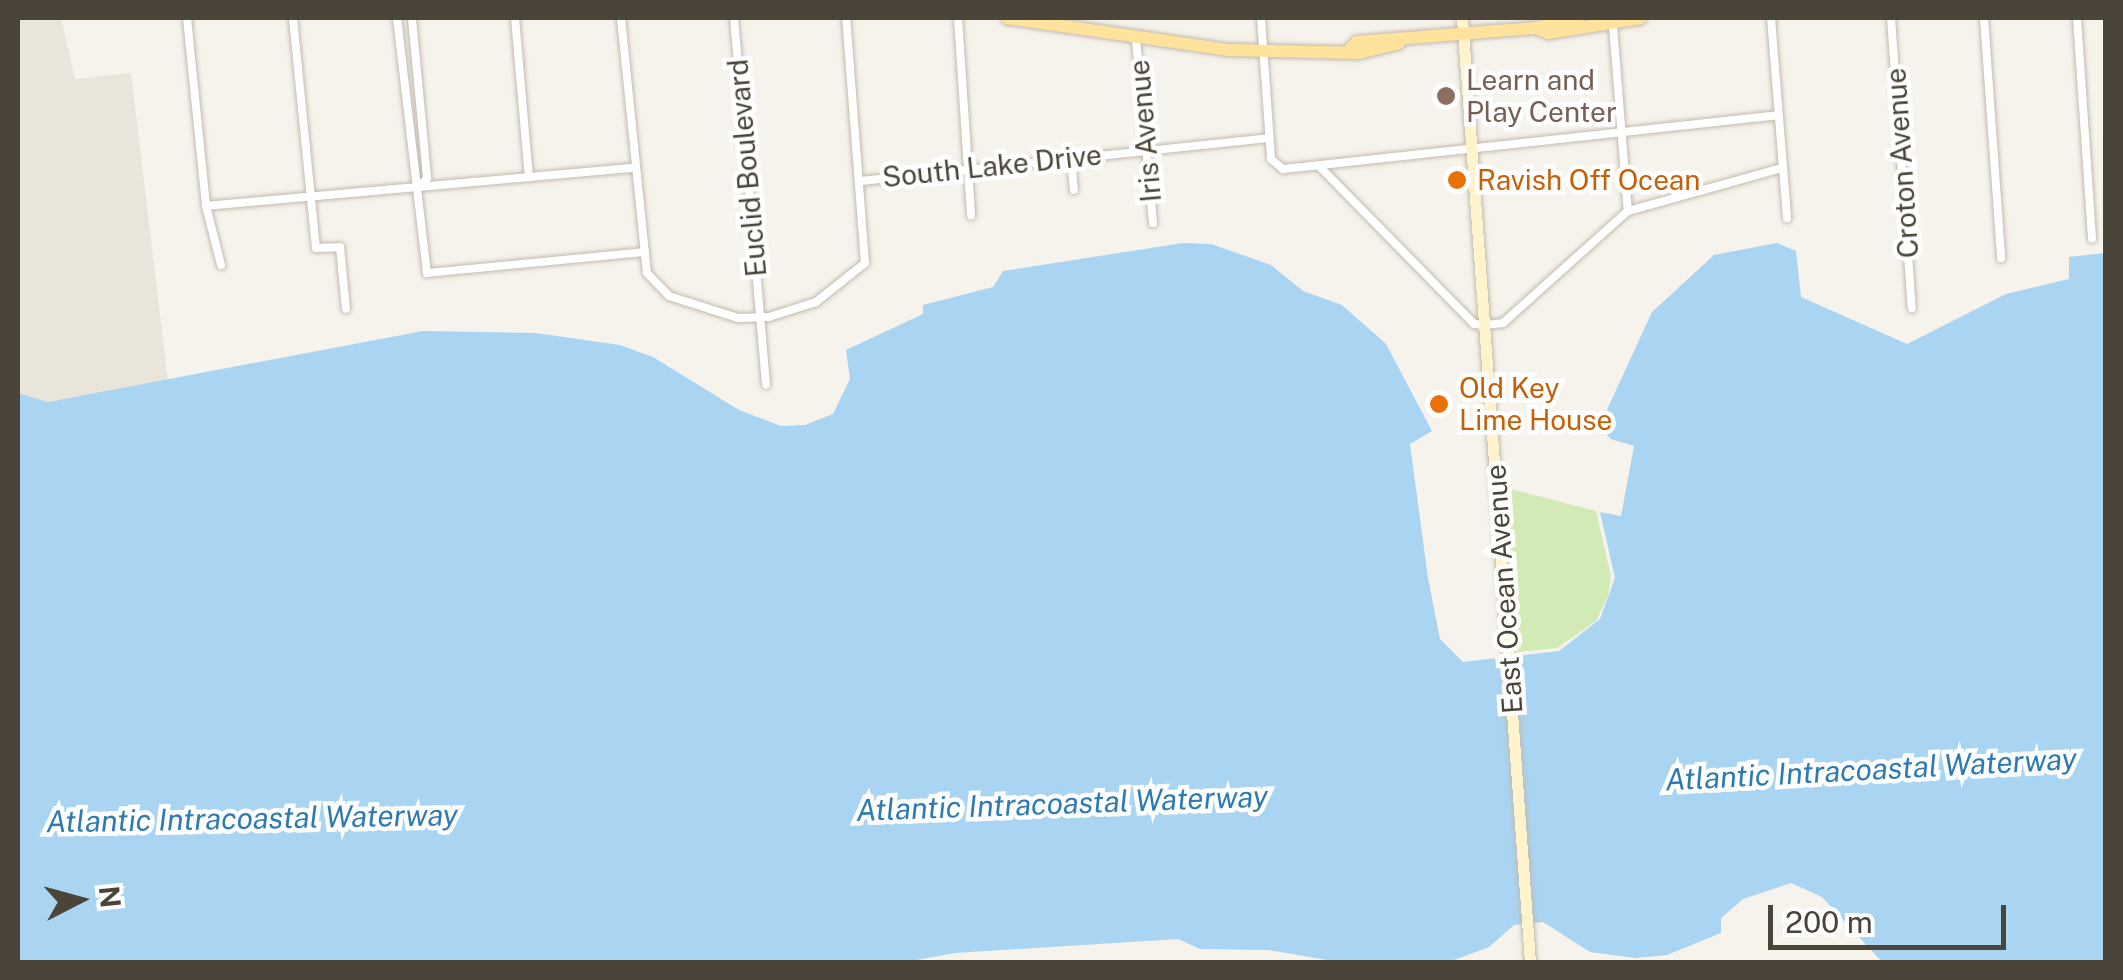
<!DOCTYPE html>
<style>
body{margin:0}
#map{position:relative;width:2123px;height:980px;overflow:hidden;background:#f6f3ec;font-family:"Public Sans",sans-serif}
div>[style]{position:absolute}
.residential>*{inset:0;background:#eae5da}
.green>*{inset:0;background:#d2eab5}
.water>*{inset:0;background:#a9d4f2}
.roads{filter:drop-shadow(0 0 2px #c2bbae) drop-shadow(0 0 2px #c2bbae)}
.street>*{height:8px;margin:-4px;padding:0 4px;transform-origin:4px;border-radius:4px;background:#fff}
.secondary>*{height:11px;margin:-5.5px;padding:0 5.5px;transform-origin:5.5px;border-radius:5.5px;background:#fff3cd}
.primary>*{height:12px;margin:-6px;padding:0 6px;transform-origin:6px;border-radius:6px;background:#ffe39c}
.dots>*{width:28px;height:28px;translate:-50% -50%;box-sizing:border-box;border:5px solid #fff;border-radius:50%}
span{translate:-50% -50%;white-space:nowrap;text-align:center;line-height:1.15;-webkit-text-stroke:9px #fff;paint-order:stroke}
.education-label{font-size:28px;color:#785e54}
.left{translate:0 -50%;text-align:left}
.street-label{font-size:28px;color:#4b4439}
.food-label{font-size:28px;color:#c56008}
.water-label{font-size:30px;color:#2e7ab2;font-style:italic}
.frame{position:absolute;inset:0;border:20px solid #4b4439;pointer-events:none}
.north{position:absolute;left:30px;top:850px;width:100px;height:100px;-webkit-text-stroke:8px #fff;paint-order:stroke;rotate:84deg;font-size:28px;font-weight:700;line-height:40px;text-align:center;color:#4b4439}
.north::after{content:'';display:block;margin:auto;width:35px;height:45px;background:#4b4439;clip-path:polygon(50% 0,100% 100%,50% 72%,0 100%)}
.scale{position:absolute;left:1768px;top:905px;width:238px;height:45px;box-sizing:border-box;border:5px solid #4b4439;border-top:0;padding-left:12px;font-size:30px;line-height:35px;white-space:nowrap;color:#4b4439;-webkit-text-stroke:8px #fff;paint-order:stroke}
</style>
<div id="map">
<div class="residential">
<i style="clip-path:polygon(18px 18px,61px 18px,75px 79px,131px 73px,168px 381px,47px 402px,18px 393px)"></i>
</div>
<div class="green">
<i style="clip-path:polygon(1507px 488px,1596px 511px,1611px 576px,1608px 596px,1596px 621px,1557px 648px,1518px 652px)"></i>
</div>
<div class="water">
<i style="clip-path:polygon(1183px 243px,1211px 244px,1271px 265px,1303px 291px,1342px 305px,1386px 344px,1432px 431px,1410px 444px,1428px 578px,1440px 639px,1463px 662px,1559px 651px,1600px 619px,1615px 578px,1600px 512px,1621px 516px,1634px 446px,1611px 439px,1599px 427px,1652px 312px,1714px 255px,1777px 243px,1796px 251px,1801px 297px,1907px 344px,2006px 294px,2069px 279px,2069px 257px,2105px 253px,2105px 962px,1882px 962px,1822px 897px,1791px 883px,1743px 899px,1721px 918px,1721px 933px,1667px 955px,1635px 958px,1590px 952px,1543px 922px,1514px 925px,1489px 947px,1449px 962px,1339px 962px,1269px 950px,1200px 949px,1178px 939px,955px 953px,905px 962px,18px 962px,18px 393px,48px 402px,423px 331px,536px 333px,620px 345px,653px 357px,739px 410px,781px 426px,805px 425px,833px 414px,850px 379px,846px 350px,923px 314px,923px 305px,993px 287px,1003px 271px)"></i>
</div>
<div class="roads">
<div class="street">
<i style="left:187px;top:18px;width:189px;rotate:84.2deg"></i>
<i style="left:206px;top:206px;width:61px;rotate:75.7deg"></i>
<i style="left:293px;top:18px;width:231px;rotate:84.3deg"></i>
<i style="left:316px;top:248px;width:24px;rotate:-2deg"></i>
<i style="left:340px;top:247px;width:62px;rotate:84.5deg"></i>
<i style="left:397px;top:18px;width:257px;rotate:83.3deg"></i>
<i style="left:427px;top:273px;width:219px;rotate:-5.5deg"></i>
<i style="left:412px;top:18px;width:161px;rotate:84.6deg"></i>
<i style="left:427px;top:178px;width:13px;rotate:129deg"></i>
<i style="left:515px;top:18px;width:160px;rotate:85deg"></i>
<i style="left:621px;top:18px;width:256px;rotate:84.2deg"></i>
<i style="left:647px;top:273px;width:32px;rotate:46deg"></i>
<i style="left:669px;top:296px;width:72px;rotate:17.7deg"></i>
<i style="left:738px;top:318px;width:31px;rotate:-2deg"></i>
<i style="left:769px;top:317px;width:49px;rotate:-17.7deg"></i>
<i style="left:816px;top:302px;width:63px;rotate:-38.5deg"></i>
<i style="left:865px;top:263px;width:246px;rotate:-94.4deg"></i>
<i style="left:734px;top:18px;width:368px;rotate:85deg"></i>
<i style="left:958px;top:18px;width:198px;rotate:86.2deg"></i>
<i style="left:1261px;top:18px;width:141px;rotate:85.9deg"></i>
<i style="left:1271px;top:159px;width:16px;rotate:40deg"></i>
<i style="left:1283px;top:169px;width:498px;rotate:-6.2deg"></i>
<i style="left:1771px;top:18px;width:201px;rotate:85.4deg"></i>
<i style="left:1891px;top:18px;width:291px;rotate:85.9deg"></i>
<i style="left:1984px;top:18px;width:241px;rotate:85.9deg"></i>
<i style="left:2077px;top:18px;width:221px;rotate:86.1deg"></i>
<i style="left:1613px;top:26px;width:186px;rotate:85.4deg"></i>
<i style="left:1136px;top:39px;width:185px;rotate:84.7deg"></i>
<i style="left:1071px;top:157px;width:33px;rotate:85deg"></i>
<i style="left:1319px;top:166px;width:221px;rotate:45.5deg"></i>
<i style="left:1474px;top:324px;width:11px;rotate:5deg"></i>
<i style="left:1485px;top:325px;width:18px;rotate:-6deg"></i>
<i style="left:1503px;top:323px;width:168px;rotate:-41.9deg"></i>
<i style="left:1628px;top:211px;width:160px;rotate:-15.6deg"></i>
<i style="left:861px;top:181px;width:410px;rotate:-6deg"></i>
<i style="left:206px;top:206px;width:431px;rotate:-5.1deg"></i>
</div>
<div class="secondary">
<i style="left:1462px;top:18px;width:946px;rotate:85.88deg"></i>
</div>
<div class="primary">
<i style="left:1007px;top:18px;width:225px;rotate:8.2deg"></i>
<i style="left:1230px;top:50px;width:129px;rotate:1.3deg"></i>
<i style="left:1359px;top:53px;width:41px;rotate:-14deg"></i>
<i style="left:1536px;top:28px;width:44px;rotate:-13.1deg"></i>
<i style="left:1350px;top:49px;width:10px;rotate:-45deg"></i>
<i style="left:1357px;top:42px;width:180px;rotate:-4.5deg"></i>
<i style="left:1536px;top:28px;width:13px;rotate:23deg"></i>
<i style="left:1548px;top:33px;width:94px;rotate:-9.2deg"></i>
</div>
</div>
<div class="dots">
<i style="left:1446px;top:96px;background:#8d6e63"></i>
<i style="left:1457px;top:180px;background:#e8710a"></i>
<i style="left:1439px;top:404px;background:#e8710a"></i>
</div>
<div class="education-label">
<span class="left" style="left:1466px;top:96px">Learn and<br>Play Center</span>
</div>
<div class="street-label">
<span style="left:1145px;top:131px;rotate:-95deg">Iris Avenue</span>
<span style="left:1902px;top:163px;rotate:-94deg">Croton Avenue</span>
<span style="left:992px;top:166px;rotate:-6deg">South Lake Drive</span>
<span style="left:747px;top:168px;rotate:-95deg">Euclid Boulevard</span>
<span style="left:1504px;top:589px;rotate:-94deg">East Ocean Avenue</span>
</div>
<div class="food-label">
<span class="left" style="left:1477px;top:180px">Ravish Off Ocean</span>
<span class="left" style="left:1459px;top:404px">Old Key<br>Lime House</span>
</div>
<div class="water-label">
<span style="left:1871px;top:769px;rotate:-3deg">Atlantic Intracoastal Waterway</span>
<span style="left:1062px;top:803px;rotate:-2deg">Atlantic Intracoastal Waterway</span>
<span style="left:252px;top:818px;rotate:-1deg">Atlantic Intracoastal Waterway</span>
</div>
<div class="frame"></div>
<div class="north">N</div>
<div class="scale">200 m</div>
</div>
